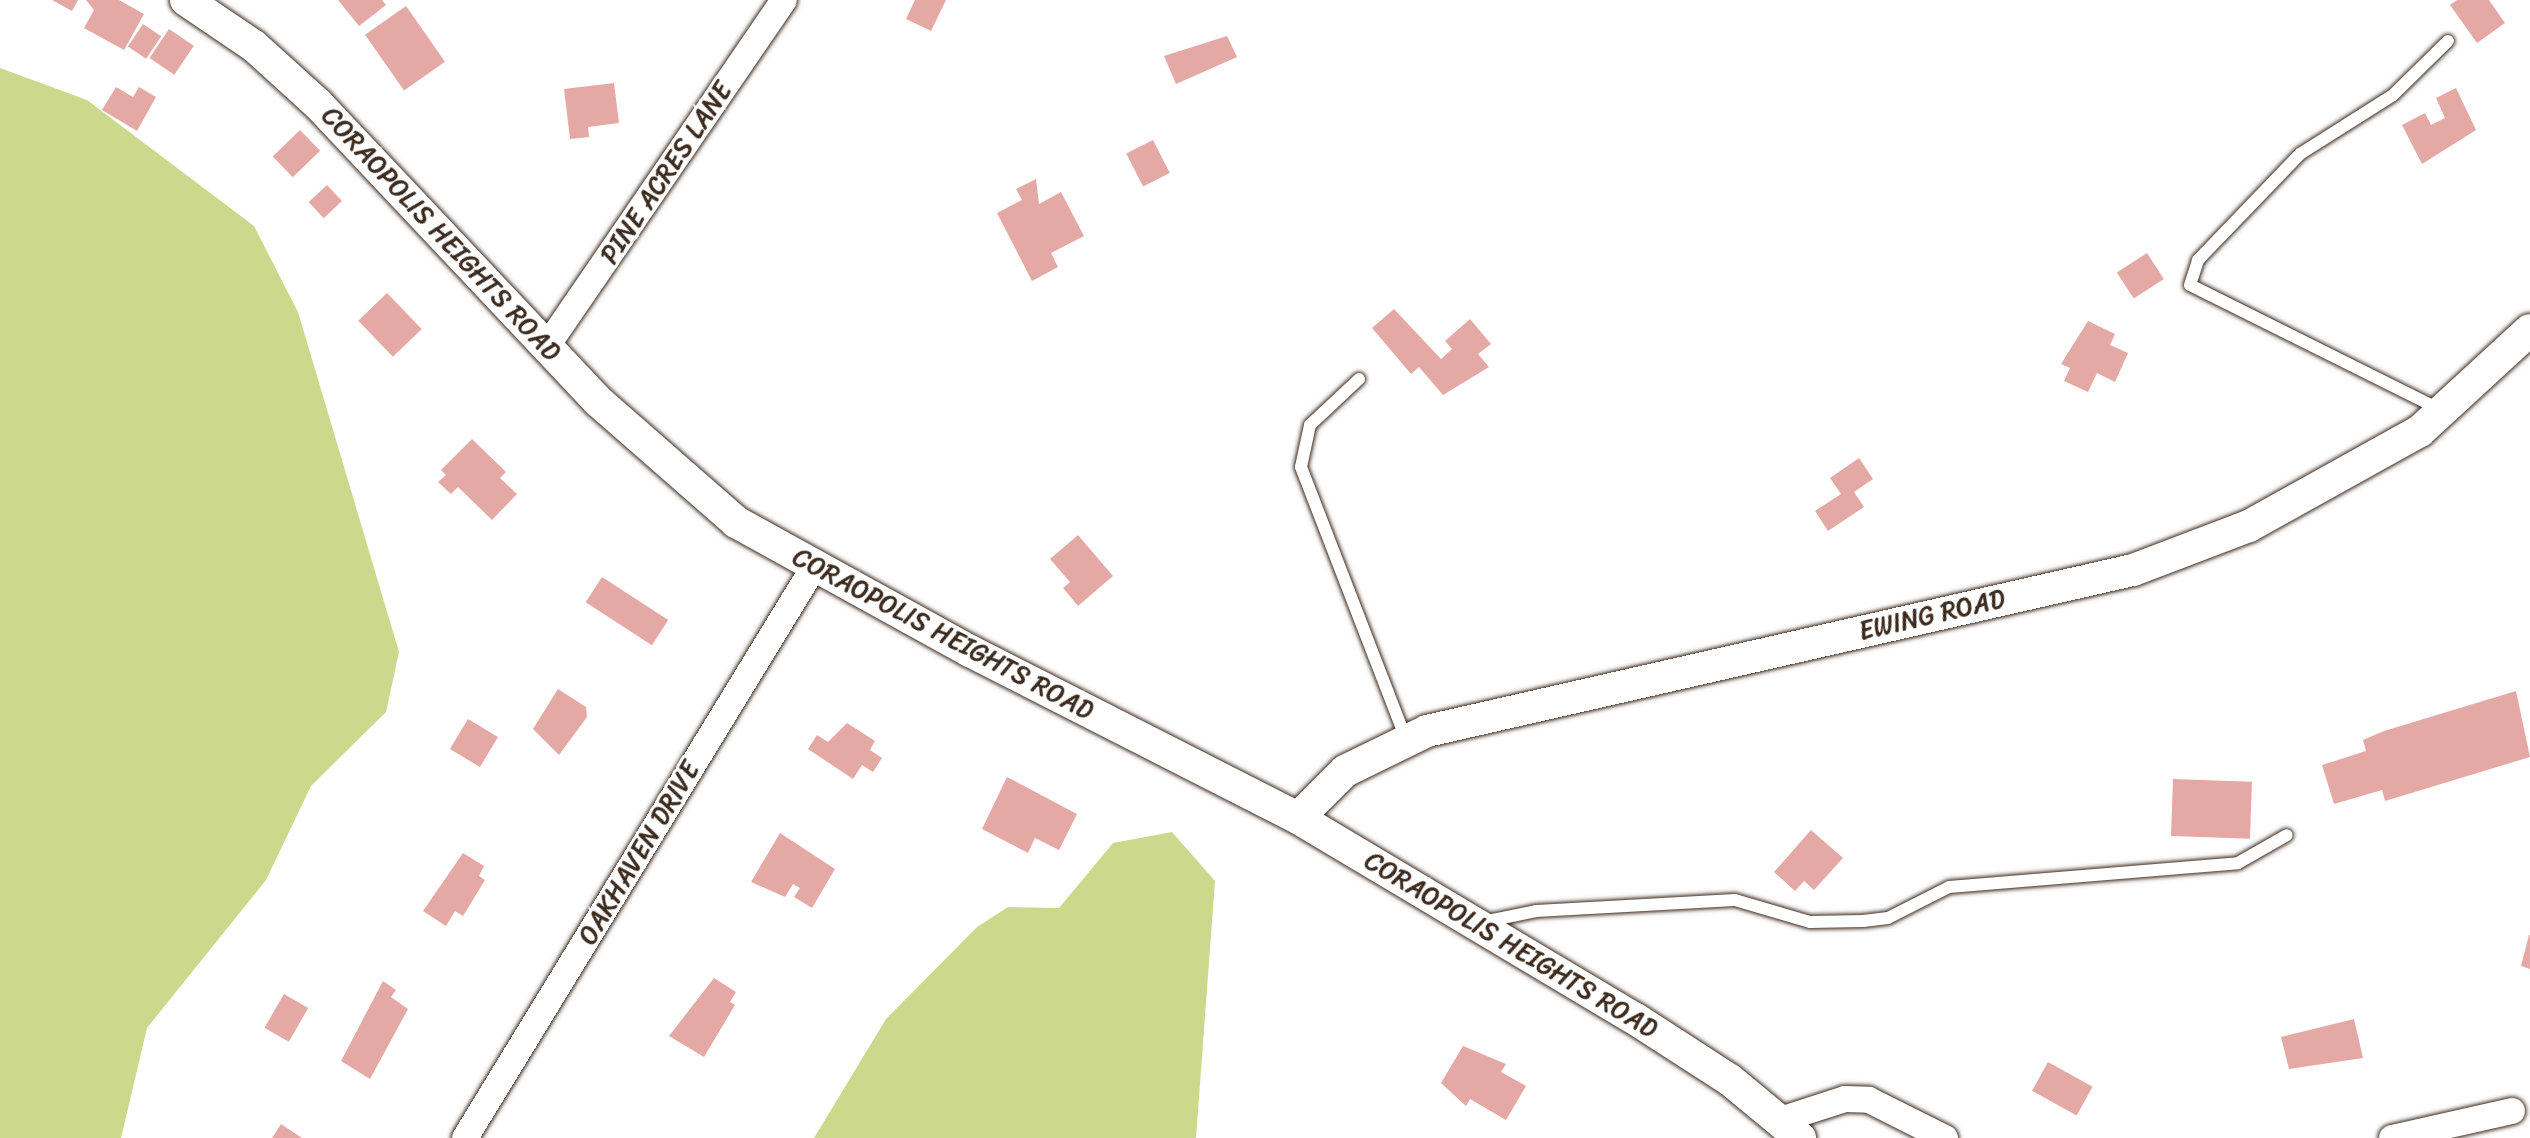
<!DOCTYPE html>
<style>
body{margin:0}
#map{position:relative;width:2530px;height:1138px;overflow:hidden;background:#fff;font-family:Sriracha,sans-serif}
div>[style]{position:absolute}
.green>*{inset:0;background:#ccd98d}
.building>*{inset:0;background:#e4a9a5;transform-origin:0 0}
.roads{filter:drop-shadow(0 0 2px #3b2a1e) drop-shadow(0 0 2px #3b2a1e)}
.service>*{height:12px;margin:-6px;padding:0 6px;transform-origin:6px;border-radius:6px;background:#fff}
.minor>*{height:26px;margin:-13px;padding:0 13px;transform-origin:13px;border-radius:13px;background:#fff}
.tertiary>*{height:32px;margin:-16px;padding:0 16px;transform-origin:16px;border-radius:16px;background:#fff}
span{translate:-50% -50%;white-space:nowrap;text-align:center;line-height:1.15;-webkit-text-stroke:6px #fff;paint-order:stroke}
.street-label{font-size:26px;color:#3b2a1e}
</style>
<div id="map">
<div class="green">
<i style="clip-path:polygon(0 68px,87px 100px,254px 226px,298px 312px,399px 652px,386px 712px,311px 786px,266px 880px,147px 1028px,121px 1138px,0 1138px)"></i>
<i style="clip-path:polygon(1172px 832px,1215px 881px,1196px 1138px,814px 1138px,886px 1019px,977px 927px,1008px 907px,1059px 908px,1113px 843px)"></i>
</div>
<div class="building">
<i style="clip-path:polygon(52px 0,78px 0,72px 11px)"></i>
<i style="clip-path:polygon(86px 0,119px 0,144px 14px,124px 50px,84px 28px,94px 10px)"></i>
<i style="clip-path:polygon(338px 0,382px 0,386px 5px,359px 26px)"></i>
<i style="clip-path:polygon(915px 0,946px 0,931px 31px,906px 19px)"></i>
<i style="clip-path:polygon(2457px 0,2489px 0,2505px 23px,2477px 43px,2450px 5px)"></i>
<i style="left:406px;top:6px;width:68px;height:50px;rotate:55deg"></i>
<i style="left:143px;top:24px;width:22px;height:27px;rotate:34deg"></i>
<i style="left:169px;top:29px;width:30px;height:35px;rotate:34deg"></i>
<i style="clip-path:polygon(1227px 36px,1237px 57px,1176px 84px,1164px 56px)"></i>
<i style="clip-path:polygon(614px 83px,619px 123px,588px 127px,589px 137px,570px 139px,564px 89px)"></i>
<i style="clip-path:polygon(116px 87px,133px 97px,139px 87px,156px 97px,137px 131px,102px 110px)"></i>
<i style="clip-path:polygon(2456px 88px,2476px 130px,2422px 164px,2402px 125px,2425px 113px,2431px 125px,2445px 118px,2436px 98px)"></i>
<i style="left:300px;top:130px;width:29px;height:38px;rotate:46deg"></i>
<i style="left:1153px;top:140px;width:37px;height:30px;rotate:63deg"></i>
<i style="clip-path:polygon(1036px 179px,1039px 204px,1061px 192px,1084px 236px,1051px 253px,1058px 267px,1032px 281px,997px 213px,1022px 200px,1016px 189px)"></i>
<i style="left:327px;top:185px;width:22px;height:25px;rotate:47deg"></i>
<i style="left:2147px;top:253px;width:31px;height:36px;rotate:57deg"></i>
<i style="left:387px;top:293px;width:50px;height:40px;rotate:46deg"></i>
<i style="clip-path:polygon(1394px 309px,1441px 359px,1452px 349px,1445px 341px,1470px 319px,1491px 344px,1478px 354px,1489px 367px,1443px 395px,1419px 367px,1411px 374px,1372px 328px)"></i>
<i style="clip-path:polygon(2088px 321px,2115px 334px,2110px 345px,2128px 353px,2115px 382px,2097px 373px,2088px 392px,2064px 381px,2070px 368px,2061px 364px)"></i>
<i style="clip-path:polygon(472px 439px,506px 472px,500px 478px,517px 494px,492px 520px,458px 487px,451px 494px,438px 482px,446px 475px,441px 470px)"></i>
<i style="clip-path:polygon(1859px 458px,1873px 479px,1854px 492px,1864px 507px,1828px 531px,1815px 511px,1841px 494px,1830px 478px)"></i>
<i style="clip-path:polygon(1078px 535px,1113px 576px,1078px 606px,1063px 588px,1070px 582px,1050px 559px)"></i>
<i style="left:602px;top:577px;width:79px;height:30px;rotate:33deg"></i>
<i style="clip-path:polygon(558px 689px,586px 707px,587px 717px,559px 755px,533px 729px)"></i>
<i style="clip-path:polygon(2516px 691px,2530px 757px,2385px 801px,2382px 790px,2334px 804px,2322px 765px,2366px 751px,2363px 740px,2384px 731px)"></i>
<i style="left:468px;top:719px;width:35px;height:35px;rotate:31deg"></i>
<i style="clip-path:polygon(847px 723px,875px 741px,870px 750px,882px 758px,873px 772px,862px 765px,853px 779px,808px 749px,817px 735px,828px 742px)"></i>
<i style="clip-path:polygon(1007px 777px,1077px 814px,1059px 850px,1035px 838px,1028px 853px,982px 829px)"></i>
<i style="left:2173px;top:779px;width:79px;height:57px;rotate:2deg"></i>
<i style="clip-path:polygon(1811px 830px,1843px 858px,1814px 890px,1804px 881px,1795px 891px,1774px 872px)"></i>
<i style="clip-path:polygon(780px 833px,835px 869px,812px 908px,794px 897px,800px 888px,793px 884px,785px 897px,751px 882px)"></i>
<i style="clip-path:polygon(463px 853px,484px 866px,479px 876px,485px 880px,463px 916px,455px 911px,446px 926px,423px 911px)"></i>
<i style="clip-path:polygon(2529px 935px,2530px 935px,2530px 969px,2521px 966px)"></i>
<i style="clip-path:polygon(714px 978px,736px 992px,730px 1002px,735px 1005px,704px 1057px,669px 1036px)"></i>
<i style="clip-path:polygon(383px 981px,396px 990px,391px 997px,408px 1009px,370px 1079px,341px 1061px)"></i>
<i style="left:284px;top:994px;width:28px;height:39px;rotate:30deg"></i>
<i style="clip-path:polygon(2354px 1019px,2363px 1058px,2289px 1069px,2281px 1037px)"></i>
<i style="clip-path:polygon(1463px 1046px,1506px 1064px,1501px 1072px,1526px 1086px,1506px 1120px,1470px 1099px,1466px 1106px,1441px 1083px)"></i>
<i style="left:2048px;top:1062px;width:51px;height:33px;rotate:29deg"></i>
<i style="clip-path:polygon(281px 1124px,302px 1138px,272px 1138px)"></i>
</div>
<div class="roads">
<div class="service">
<i style="left:1359px;top:379px;width:67px;rotate:136.8deg"></i>
<i style="left:1310px;top:425px;width:43px;rotate:102.1deg"></i>
<i style="left:1301px;top:467px;width:292px;rotate:68.9deg"></i>
<i style="left:2441px;top:410px;width:280px;rotate:-153.5deg"></i>
<i style="left:2190px;top:285px;width:26px;rotate:-72deg"></i>
<i style="left:2198px;top:260px;width:147px;rotate:-46.1deg"></i>
<i style="left:2300px;top:154px;width:110px;rotate:-32.4deg"></i>
<i style="left:2393px;top:95px;width:77px;rotate:-44.5deg"></i>
<i style="left:1483px;top:922px;width:54px;rotate:-11.7deg"></i>
<i style="left:1536px;top:911px;width:199px;rotate:-3.2deg"></i>
<i style="left:1735px;top:900px;width:78px;rotate:16.3deg"></i>
<i style="left:1810px;top:922px;width:53px;rotate:-1.1deg"></i>
<i style="left:1863px;top:921px;width:25px;rotate:-7deg"></i>
<i style="left:1888px;top:918px;width:68px;rotate:-26.9deg"></i>
<i style="left:1949px;top:887px;width:290px;rotate:-4.7deg"></i>
<i style="left:2238px;top:863px;width:56px;rotate:-29.7deg"></i>
</div>
<div class="minor">
<i style="left:547px;top:346px;width:419px;rotate:-55.6deg"></i>
<i style="left:1780px;top:1120px;width:68px;rotate:-17.9deg"></i>
<i style="left:1845px;top:1099px;width:24px;rotate:2deg"></i>
<i style="left:1869px;top:1100px;width:85px;rotate:26.6deg"></i>
<i style="left:465px;top:1138px;width:669px;rotate:-58.57deg"></i>
<i style="left:2392px;top:1138px;width:123px;rotate:-12.7deg"></i>
</div>
<div class="tertiary">
<i style="left:186px;top:0;width:82px;rotate:34.1deg"></i>
<i style="left:254px;top:46px;width:88px;rotate:42.2deg"></i>
<i style="left:319px;top:105px;width:407px;rotate:46.7deg"></i>
<i style="left:598px;top:401px;width:184px;rotate:41.2deg"></i>
<i style="left:736px;top:522px;width:267px;rotate:28.9deg"></i>
<i style="left:970px;top:651px;width:368px;rotate:27deg"></i>
<i style="left:1298px;top:818px;width:391px;rotate:30.8deg"></i>
<i style="left:1634px;top:1018px;width:114px;rotate:32.9deg"></i>
<i style="left:1730px;top:1080px;width:91px;rotate:39.6deg"></i>
<i style="left:1298px;top:818px;width:66px;rotate:-45deg"></i>
<i style="left:1345px;top:771px;width:91px;rotate:-26deg"></i>
<i style="left:1427px;top:731px;width:724px;rotate:-12.85deg"></i>
<i style="left:2133px;top:570px;width:124px;rotate:-20.8deg"></i>
<i style="left:2249px;top:526px;width:196px;rotate:-29.1deg"></i>
<i style="left:2420px;top:431px;width:149px;rotate:-42.6deg"></i>
</div>
</div>
<div class="street-label">
<span style="left:666px;top:173px;rotate:-56deg">PINE ACRES LANE</span>
<span style="left:441px;top:234px;rotate:47deg">CORAOPOLIS HEIGHTS ROAD</span>
<span style="left:1932px;top:615px;rotate:-13deg">EWING ROAD</span>
<span style="left:943px;top:634px;rotate:28deg">CORAOPOLIS HEIGHTS ROAD</span>
<span style="left:639px;top:853px;rotate:-59deg">OAKHAVEN DRIVE</span>
<span style="left:1511px;top:945px;rotate:31deg">CORAOPOLIS HEIGHTS ROAD</span>
</div>
</div>
